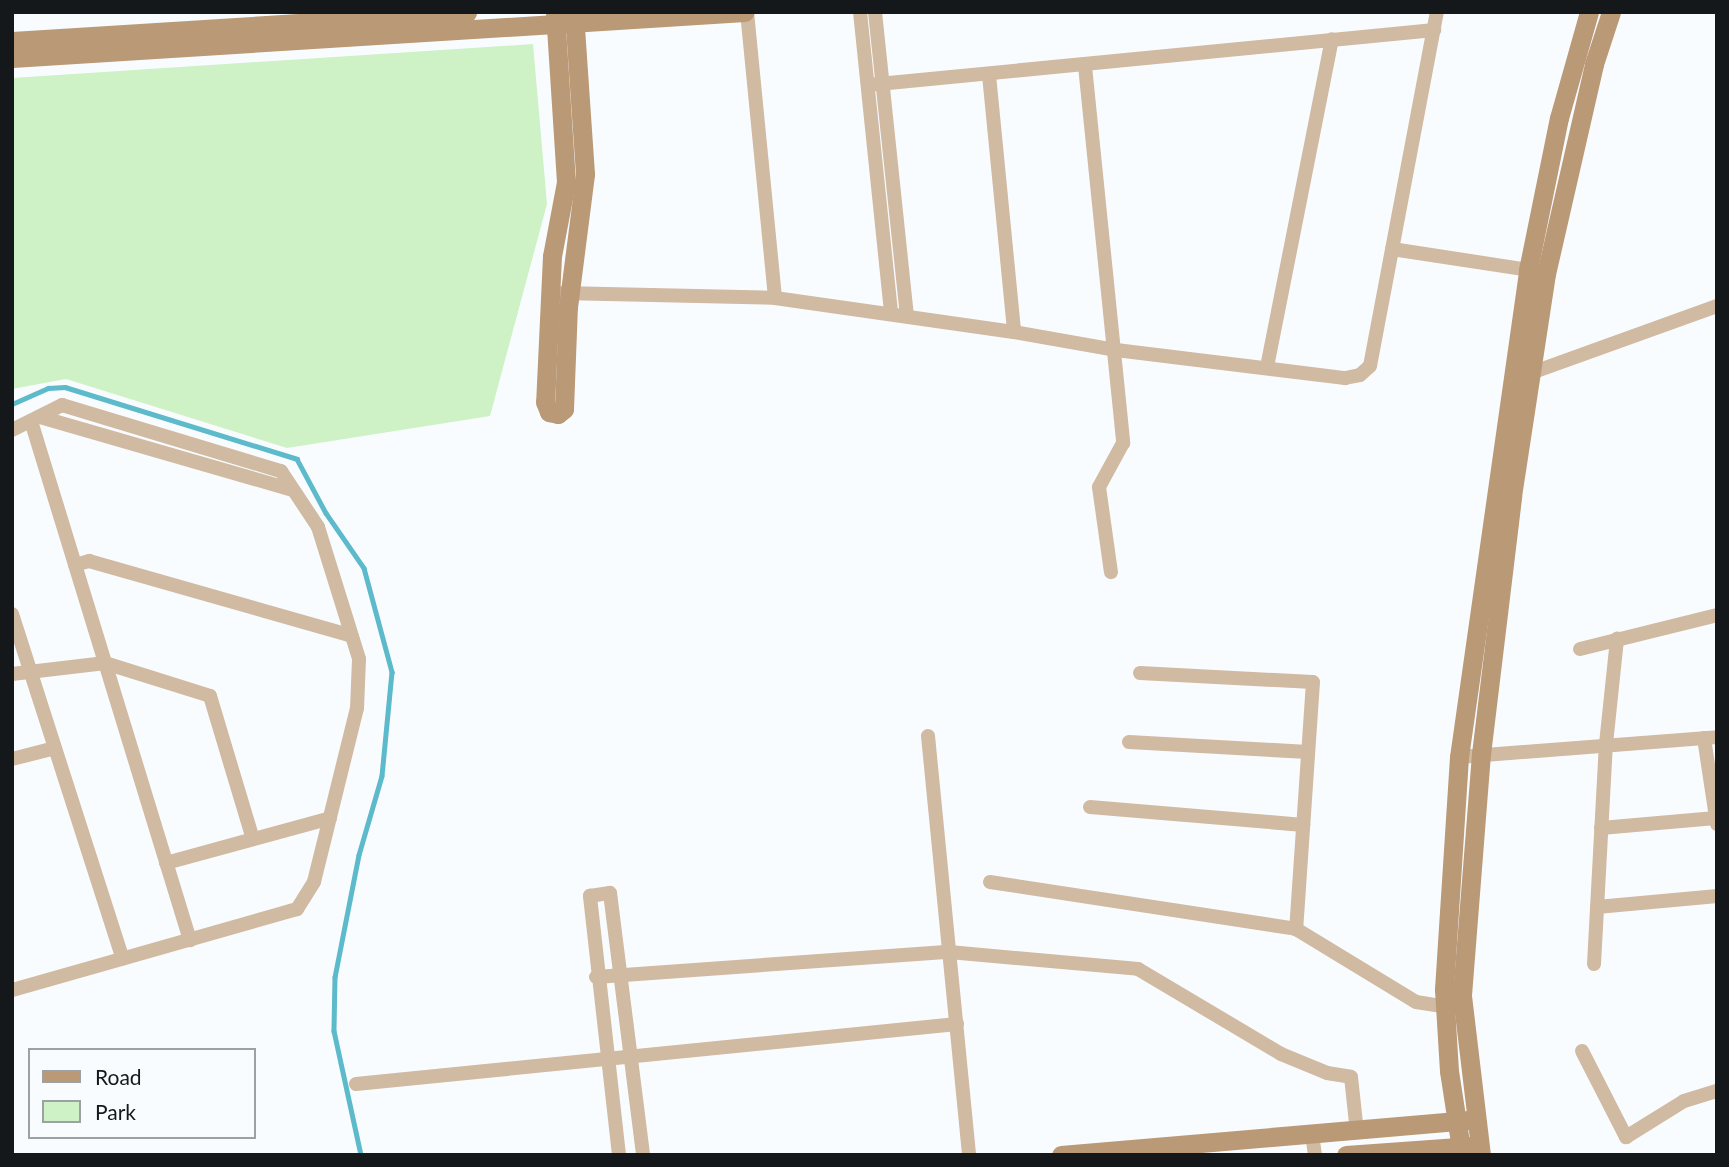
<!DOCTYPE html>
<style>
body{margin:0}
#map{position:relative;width:1729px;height:1167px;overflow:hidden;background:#f9fcff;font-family:Lato,sans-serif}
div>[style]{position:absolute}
.green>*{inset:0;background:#cef1c5}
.stream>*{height:4.5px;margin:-2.25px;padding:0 2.25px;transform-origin:2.25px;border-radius:2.25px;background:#5cbaca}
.street>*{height:14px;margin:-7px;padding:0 7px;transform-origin:7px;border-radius:7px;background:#d0baa2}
.secondary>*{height:19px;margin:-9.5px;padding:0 9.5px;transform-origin:9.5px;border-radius:9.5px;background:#ba9976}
span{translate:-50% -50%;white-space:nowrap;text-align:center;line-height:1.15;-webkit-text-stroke:7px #f9fcff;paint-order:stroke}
.frame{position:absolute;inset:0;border:14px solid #15181a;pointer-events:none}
.legend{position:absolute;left:28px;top:1048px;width:228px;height:91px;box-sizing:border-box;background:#f9fcff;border:2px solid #9ea1a3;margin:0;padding:9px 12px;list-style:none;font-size:21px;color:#15181a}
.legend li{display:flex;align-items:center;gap:14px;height:35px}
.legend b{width:35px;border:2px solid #9ea1a3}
</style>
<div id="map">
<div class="green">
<i style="clip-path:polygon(533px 44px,547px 204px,490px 416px,287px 448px,66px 379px,12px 389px,12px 78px)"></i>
</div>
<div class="stream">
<i style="left:12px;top:404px;width:39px;rotate:-24deg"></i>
<i style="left:48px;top:388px;width:17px;rotate:-3deg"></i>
<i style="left:65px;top:387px;width:243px;rotate:17.2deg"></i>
<i style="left:297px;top:459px;width:61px;rotate:61.8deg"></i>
<i style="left:326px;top:513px;width:67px;rotate:55.4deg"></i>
<i style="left:364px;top:568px;width:108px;rotate:74.9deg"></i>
<i style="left:392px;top:672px;width:104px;rotate:95.5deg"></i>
<i style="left:382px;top:776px;width:82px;rotate:106.2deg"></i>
<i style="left:359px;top:855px;width:124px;rotate:101.1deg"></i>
<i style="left:335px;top:977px;width:54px;rotate:91.1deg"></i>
<i style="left:334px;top:1031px;width:127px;rotate:77.7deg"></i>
</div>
<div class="street">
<i style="left:747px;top:12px;width:287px;rotate:84.4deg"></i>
<i style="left:860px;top:12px;width:301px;rotate:84.1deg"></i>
<i style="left:875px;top:12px;width:306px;rotate:84deg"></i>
<i style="left:1085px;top:66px;width:379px;rotate:84.2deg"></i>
<i style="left:1123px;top:443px;width:50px;rotate:118.6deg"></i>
<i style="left:1099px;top:487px;width:86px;rotate:82deg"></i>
<i style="left:989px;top:75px;width:258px;rotate:84.4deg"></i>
<i style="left:1014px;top:332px;width:104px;rotate:10deg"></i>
<i style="left:1116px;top:350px;width:231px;rotate:7deg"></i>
<i style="left:1345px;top:378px;width:15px;rotate:-11deg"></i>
<i style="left:1360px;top:375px;width:13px;rotate:-42deg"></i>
<i style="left:1370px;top:366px;width:360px;rotate:-79.3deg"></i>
<i style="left:868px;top:85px;width:569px;rotate:-5.55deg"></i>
<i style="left:1392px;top:249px;width:145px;rotate:8.7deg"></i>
<i style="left:562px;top:293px;width:213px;rotate:1.3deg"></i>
<i style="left:775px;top:298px;width:241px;rotate:8.1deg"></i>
<i style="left:1267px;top:367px;width:334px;rotate:-78.8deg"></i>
<i style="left:1531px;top:373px;width:198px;rotate:-19.8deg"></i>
<i style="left:40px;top:417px;width:263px;rotate:16.1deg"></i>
<i style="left:31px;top:421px;width:543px;rotate:72.97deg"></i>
<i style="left:12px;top:430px;width:56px;rotate:-26.6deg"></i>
<i style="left:62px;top:405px;width:229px;rotate:16.8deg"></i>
<i style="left:281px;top:471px;width:67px;rotate:56.5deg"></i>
<i style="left:318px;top:527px;width:138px;rotate:72.7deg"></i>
<i style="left:359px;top:659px;width:49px;rotate:92.3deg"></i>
<i style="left:357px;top:708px;width:179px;rotate:103.9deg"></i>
<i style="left:314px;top:882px;width:32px;rotate:122deg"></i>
<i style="left:297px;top:909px;width:296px;rotate:164.1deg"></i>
<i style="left:75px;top:565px;width:15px;rotate:-16deg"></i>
<i style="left:89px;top:561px;width:273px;rotate:15.9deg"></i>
<i style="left:12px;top:614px;width:362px;rotate:72.2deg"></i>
<i style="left:1580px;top:649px;width:141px;rotate:-13.9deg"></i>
<i style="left:1140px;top:673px;width:173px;rotate:3deg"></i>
<i style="left:1313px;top:682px;width:248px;rotate:93.9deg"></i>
<i style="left:12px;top:674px;width:94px;rotate:-6.7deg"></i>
<i style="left:105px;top:663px;width:110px;rotate:17.4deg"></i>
<i style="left:210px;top:696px;width:149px;rotate:73.3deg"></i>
<i style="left:928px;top:736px;width:421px;rotate:84.4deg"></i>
<i style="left:1704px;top:738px;width:87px;rotate:81.4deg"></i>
<i style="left:1129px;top:742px;width:179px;rotate:3.2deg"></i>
<i style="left:1459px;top:757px;width:259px;rotate:-4.4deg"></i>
<i style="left:12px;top:759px;width:44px;rotate:-14.3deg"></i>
<i style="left:1090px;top:807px;width:214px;rotate:4.8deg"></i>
<i style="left:1601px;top:828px;width:115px;rotate:-5deg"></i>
<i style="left:166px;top:863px;width:170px;rotate:-15.3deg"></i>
<i style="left:990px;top:882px;width:310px;rotate:8.7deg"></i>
<i style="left:1296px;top:929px;width:140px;rotate:31.3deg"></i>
<i style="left:1416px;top:1002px;width:30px;rotate:9deg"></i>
<i style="left:1597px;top:907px;width:121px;rotate:-5.2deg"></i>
<i style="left:1594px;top:964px;width:220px;rotate:-86.9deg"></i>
<i style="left:1606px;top:744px;width:106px;rotate:-84deg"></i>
<i style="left:596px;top:977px;width:354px;rotate:-4.1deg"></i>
<i style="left:949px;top:952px;width:190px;rotate:5.1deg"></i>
<i style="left:1138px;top:969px;width:166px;rotate:30.7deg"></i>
<i style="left:1281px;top:1054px;width:50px;rotate:22.4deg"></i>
<i style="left:1327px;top:1073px;width:24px;rotate:9deg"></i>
<i style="left:1351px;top:1077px;width:55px;rotate:83.8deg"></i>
<i style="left:1582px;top:1051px;width:97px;rotate:62.9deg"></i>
<i style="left:1626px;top:1137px;width:68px;rotate:-31.8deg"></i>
<i style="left:1684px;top:1101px;width:34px;rotate:-17deg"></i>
<i style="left:356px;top:1084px;width:604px;rotate:-5.7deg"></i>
<i style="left:1312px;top:1134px;width:21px;rotate:82deg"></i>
<i style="left:619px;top:1155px;width:261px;rotate:-96.4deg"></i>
<i style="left:590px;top:896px;width:20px;rotate:-9deg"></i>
<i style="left:610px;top:893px;width:264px;rotate:82.8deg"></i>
</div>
<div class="secondary">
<i style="left:555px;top:12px;width:170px;rotate:86.3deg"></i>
<i style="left:566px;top:182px;width:75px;rotate:100.7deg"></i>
<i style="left:552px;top:256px;width:146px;rotate:92.7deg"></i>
<i style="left:545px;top:402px;width:11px;rotate:68deg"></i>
<i style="left:549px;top:412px;width:9px;rotate:13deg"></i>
<i style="left:558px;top:414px;width:8px;rotate:-40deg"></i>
<i style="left:564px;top:409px;width:102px;rotate:-87.8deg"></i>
<i style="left:568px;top:307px;width:134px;rotate:-82.7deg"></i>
<i style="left:585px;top:174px;width:162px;rotate:-93.9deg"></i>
<i style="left:12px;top:41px;width:456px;rotate:-3.6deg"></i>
<i style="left:12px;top:58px;width:734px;rotate:-3.59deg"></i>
<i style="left:1061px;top:1155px;width:409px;rotate:-4.9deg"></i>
<i style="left:1346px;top:1155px;width:126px;rotate:-4.1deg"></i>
<i style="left:1462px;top:1155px;width:85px;rotate:-98.8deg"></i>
<i style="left:1449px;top:1071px;width:82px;rotate:-93.5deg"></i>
<i style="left:1444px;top:989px;width:232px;rotate:-86.3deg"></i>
<i style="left:1459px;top:757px;width:492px;rotate:-81.9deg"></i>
<i style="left:1528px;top:270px;width:155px;rotate:-78.5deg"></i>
<i style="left:1559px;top:118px;width:110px;rotate:-74.2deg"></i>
<i style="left:1481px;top:1155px;width:161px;rotate:-96.8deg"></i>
<i style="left:1462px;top:995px;width:242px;rotate:-85.5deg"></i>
<i style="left:1481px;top:754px;width:260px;rotate:-83.1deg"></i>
<i style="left:1512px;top:496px;width:225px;rotate:-81.3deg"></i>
<i style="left:1546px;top:274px;width:215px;rotate:-77.1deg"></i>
<i style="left:1594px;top:64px;width:55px;rotate:-71.9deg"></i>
</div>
<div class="frame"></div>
<ul class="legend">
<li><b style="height:9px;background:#ba9976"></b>Road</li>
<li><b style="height:19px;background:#cef1c5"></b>Park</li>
</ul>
</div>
